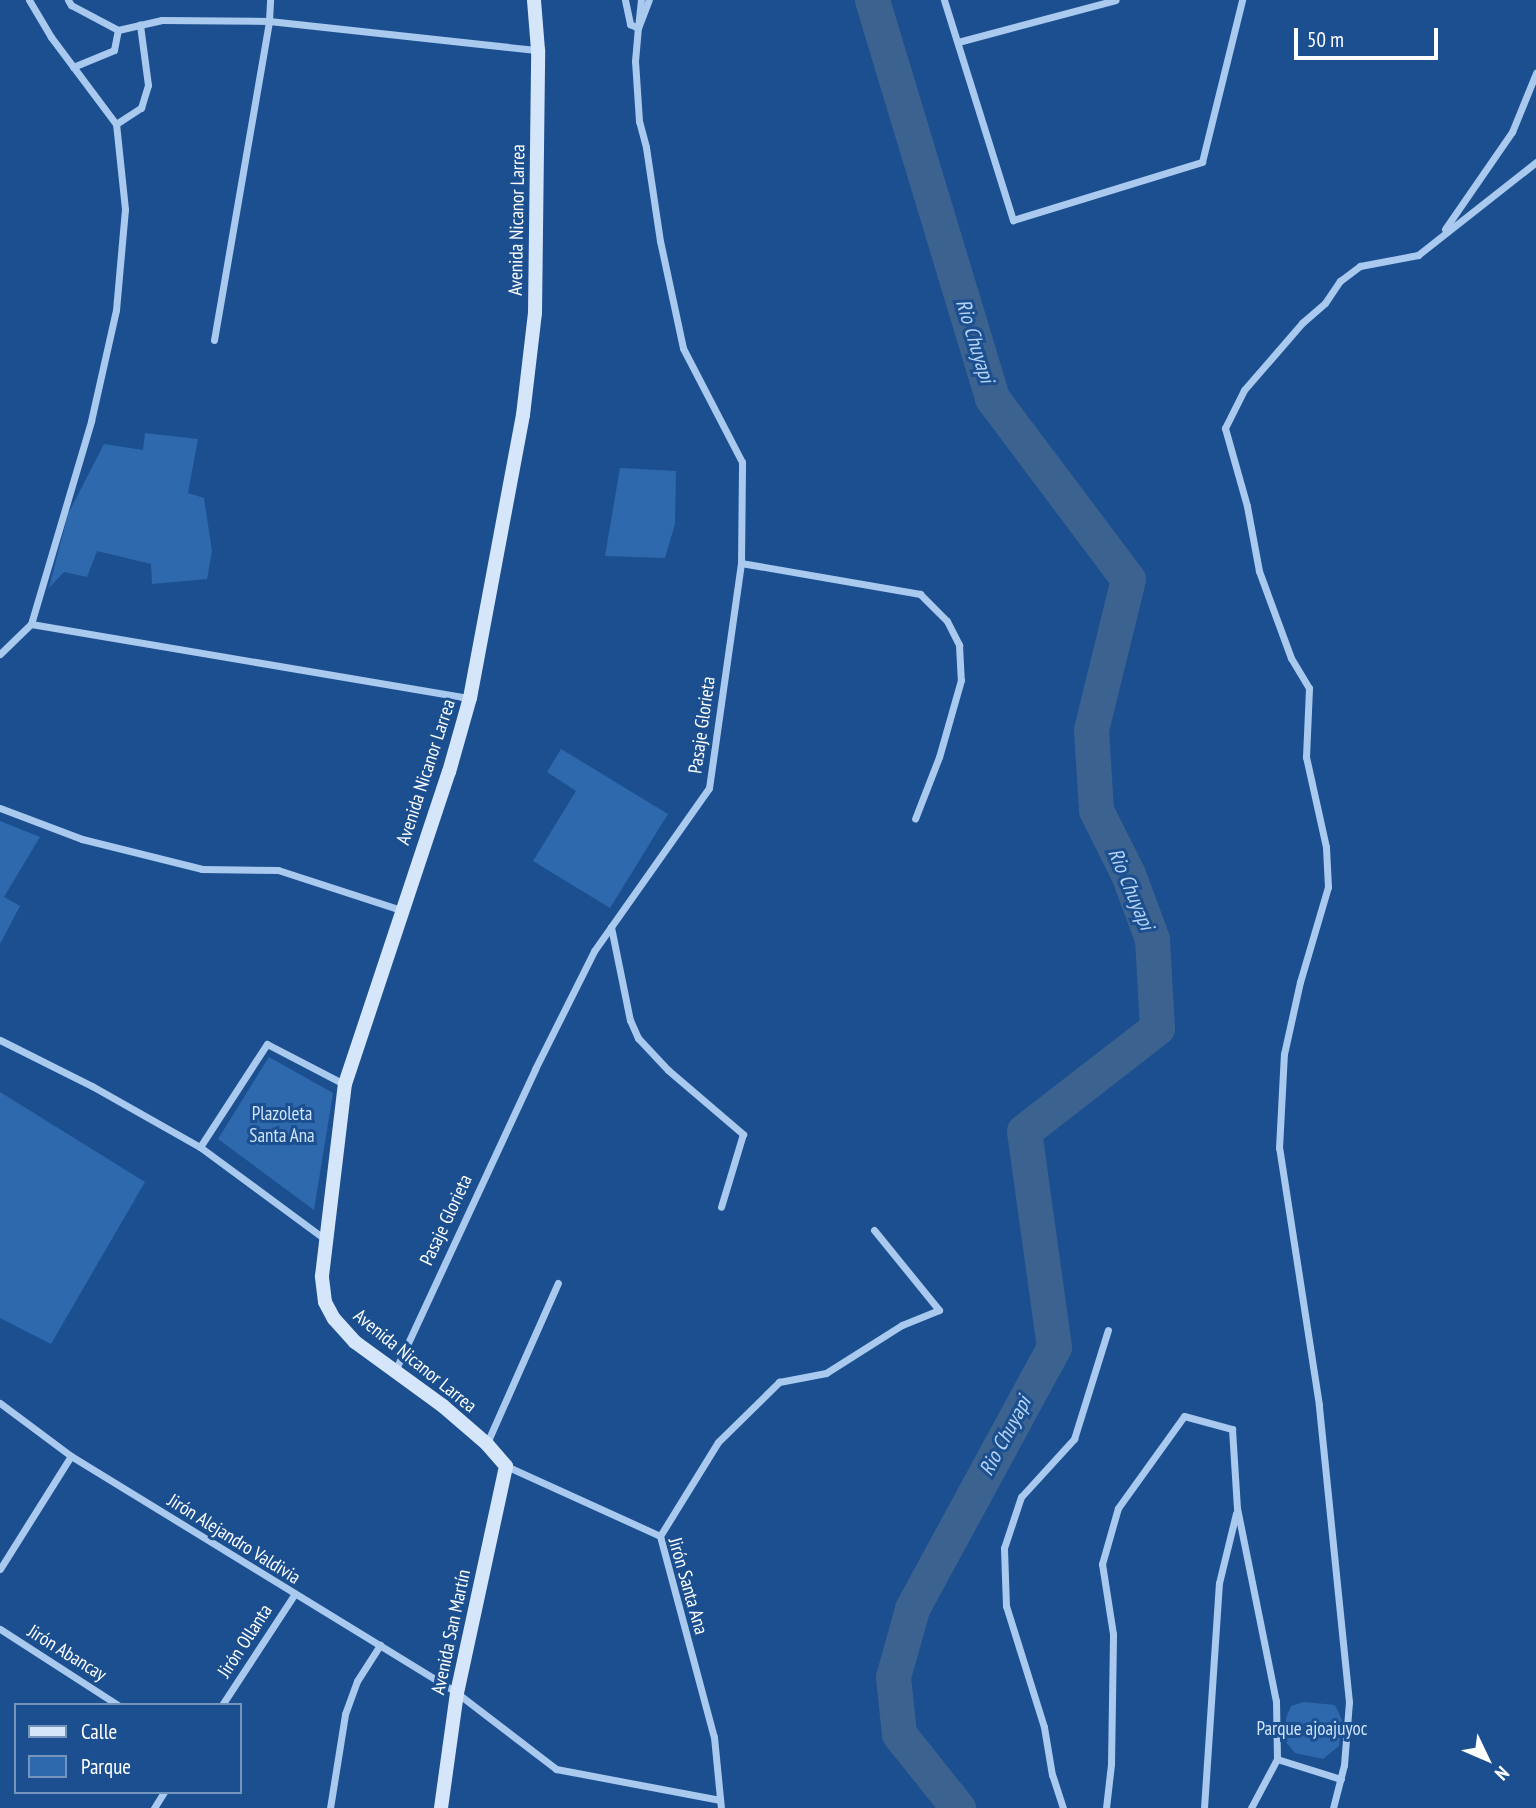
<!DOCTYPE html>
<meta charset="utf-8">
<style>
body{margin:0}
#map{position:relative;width:1536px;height:1808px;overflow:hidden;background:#1b4f8f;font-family:"PT Sans Narrow",sans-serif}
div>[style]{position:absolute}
.green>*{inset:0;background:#2e69ad}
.river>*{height:35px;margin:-17.5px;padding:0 17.5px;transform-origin:17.5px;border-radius:17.5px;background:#3c6290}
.minor>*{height:7px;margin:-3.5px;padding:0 3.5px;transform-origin:3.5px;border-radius:3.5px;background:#a9c9ee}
.secondary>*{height:14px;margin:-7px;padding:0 7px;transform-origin:7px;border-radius:7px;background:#d6e6fa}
span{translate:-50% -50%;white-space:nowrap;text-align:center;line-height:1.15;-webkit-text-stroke:6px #1b4f8f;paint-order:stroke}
.street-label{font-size:19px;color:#fff}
.park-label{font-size:19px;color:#cfe3fa}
.water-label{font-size:21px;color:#b5d3f5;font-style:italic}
.legend{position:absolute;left:14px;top:1703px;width:228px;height:91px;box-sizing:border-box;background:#1b4f8f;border:2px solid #7695bc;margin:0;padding:9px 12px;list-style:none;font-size:21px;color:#fff}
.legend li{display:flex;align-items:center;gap:14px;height:35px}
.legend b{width:35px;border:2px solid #7695bc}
.north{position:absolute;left:1452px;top:1724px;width:70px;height:70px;-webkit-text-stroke:5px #1b4f8f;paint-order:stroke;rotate:134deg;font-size:19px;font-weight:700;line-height:28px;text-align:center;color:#fff}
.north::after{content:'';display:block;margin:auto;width:24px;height:32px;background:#fff;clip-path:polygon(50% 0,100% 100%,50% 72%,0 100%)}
.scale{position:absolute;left:1294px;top:28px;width:144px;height:32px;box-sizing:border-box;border:4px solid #fff;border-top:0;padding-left:9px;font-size:21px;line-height:24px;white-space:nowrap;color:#fff;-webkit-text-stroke:5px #1b4f8f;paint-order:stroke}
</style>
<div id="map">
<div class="green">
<i style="clip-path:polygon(145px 433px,198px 439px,188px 493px,204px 498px,212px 551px,207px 579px,152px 584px,151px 564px,97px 551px,87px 577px,64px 572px,49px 588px,68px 514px,104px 444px,143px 450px)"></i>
<i style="clip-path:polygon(620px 468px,676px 471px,675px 524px,665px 558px,605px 556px)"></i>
<i style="clip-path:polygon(561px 749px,668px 814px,610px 908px,533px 861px,576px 791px,547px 772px)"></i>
<i style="clip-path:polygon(0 821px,40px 837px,4px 897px,20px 906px,0 944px)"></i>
<i style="clip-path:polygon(269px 1057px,333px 1093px,314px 1210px,218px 1139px)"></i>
<i style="clip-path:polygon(0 1092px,145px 1182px,51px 1344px,0 1318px)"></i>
<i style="clip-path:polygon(1304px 1702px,1335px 1705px,1342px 1720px,1339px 1746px,1323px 1759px,1295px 1753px,1285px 1741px,1286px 1718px,1291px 1706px)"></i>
</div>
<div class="river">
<i style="left:872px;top:0;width:416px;rotate:73.2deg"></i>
<i style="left:992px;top:398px;width:226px;rotate:53.1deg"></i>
<i style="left:1128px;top:579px;width:155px;rotate:103.8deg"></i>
<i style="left:1091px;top:730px;width:80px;rotate:86.4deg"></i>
<i style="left:1096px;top:810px;width:72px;rotate:63.4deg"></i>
<i style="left:1128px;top:874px;width:69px;rotate:69.7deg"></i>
<i style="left:1152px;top:939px;width:89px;rotate:86.8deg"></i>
<i style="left:1157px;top:1028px;width:168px;rotate:142.2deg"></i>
<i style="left:1024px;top:1131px;width:218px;rotate:82.1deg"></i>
<i style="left:1054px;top:1347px;width:298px;rotate:118.5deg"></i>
<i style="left:912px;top:1609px;width:71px;rotate:105.6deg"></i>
<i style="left:893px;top:1677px;width:57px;rotate:84deg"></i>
<i style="left:899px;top:1734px;width:95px;rotate:51.4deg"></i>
</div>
<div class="minor">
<i style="left:68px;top:0;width:6px;rotate:59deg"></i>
<i style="left:71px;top:5px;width:53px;rotate:28deg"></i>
<i style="left:625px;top:0;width:25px;rotate:78deg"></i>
<i style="left:630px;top:24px;width:9px;rotate:27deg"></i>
<i style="left:638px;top:28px;width:28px;rotate:-84deg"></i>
<i style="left:944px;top:0;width:231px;rotate:72.6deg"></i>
<i style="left:1013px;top:220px;width:198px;rotate:-17.1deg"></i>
<i style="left:1202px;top:162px;width:167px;rotate:-76.1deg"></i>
<i style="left:958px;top:42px;width:163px;rotate:-14.9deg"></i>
<i style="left:73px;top:67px;width:44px;rotate:-22.5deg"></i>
<i style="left:114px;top:50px;width:20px;rotate:-79deg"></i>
<i style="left:118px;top:30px;width:45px;rotate:-12.8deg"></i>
<i style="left:162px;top:20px;width:107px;rotate:0.5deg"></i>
<i style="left:269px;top:21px;width:271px;rotate:6.2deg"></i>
<i style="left:116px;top:124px;width:30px;rotate:-33deg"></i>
<i style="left:141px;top:108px;width:24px;rotate:-73deg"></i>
<i style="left:148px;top:85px;width:61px;rotate:-97.6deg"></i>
<i style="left:1445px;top:229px;width:118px;rotate:-55.4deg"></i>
<i style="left:1512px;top:132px;width:64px;rotate:-67.9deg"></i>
<i style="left:214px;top:340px;width:324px;rotate:-80.2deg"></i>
<i style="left:269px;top:21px;width:21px;rotate:-87deg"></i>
<i style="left:741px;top:563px;width:182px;rotate:9.8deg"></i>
<i style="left:920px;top:594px;width:38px;rotate:45deg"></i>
<i style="left:947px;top:621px;width:27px;rotate:63deg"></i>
<i style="left:959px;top:645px;width:35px;rotate:87deg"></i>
<i style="left:961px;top:680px;width:80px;rotate:105.9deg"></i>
<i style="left:939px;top:757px;width:66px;rotate:111.2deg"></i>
<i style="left:31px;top:624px;width:445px;rotate:9.6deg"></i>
<i style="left:0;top:654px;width:43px;rotate:-44.1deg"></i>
<i style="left:31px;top:624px;width:212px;rotate:-73.5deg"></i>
<i style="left:91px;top:421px;width:114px;rotate:-77.3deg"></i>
<i style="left:116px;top:310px;width:101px;rotate:-84.9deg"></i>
<i style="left:125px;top:209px;width:85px;rotate:-96deg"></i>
<i style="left:116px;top:124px;width:109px;rotate:-126.8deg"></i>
<i style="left:51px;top:37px;width:43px;rotate:-120.7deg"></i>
<i style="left:0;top:808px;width:88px;rotate:20.7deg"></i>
<i style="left:82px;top:839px;width:124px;rotate:14deg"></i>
<i style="left:202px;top:869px;width:76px;rotate:0.8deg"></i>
<i style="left:278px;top:870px;width:129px;rotate:18deg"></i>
<i style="left:611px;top:927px;width:95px;rotate:78.5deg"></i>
<i style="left:630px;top:1020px;width:20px;rotate:66deg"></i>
<i style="left:638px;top:1038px;width:44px;rotate:46.8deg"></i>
<i style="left:668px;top:1070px;width:99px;rotate:40.5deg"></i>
<i style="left:743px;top:1134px;width:76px;rotate:106.8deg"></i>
<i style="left:0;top:1040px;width:103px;rotate:26.6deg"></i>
<i style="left:92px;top:1086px;width:124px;rotate:29.5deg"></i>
<i style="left:200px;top:1147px;width:123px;rotate:-57deg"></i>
<i style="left:267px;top:1044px;width:87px;rotate:27.5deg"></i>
<i style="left:200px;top:1147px;width:155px;rotate:36.4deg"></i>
<i style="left:395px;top:1371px;width:333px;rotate:-65.1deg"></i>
<i style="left:535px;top:1069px;width:132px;rotate:-63.4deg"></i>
<i style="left:594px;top:951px;width:199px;rotate:-54.8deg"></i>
<i style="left:709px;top:788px;width:227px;rotate:-81.9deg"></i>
<i style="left:741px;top:563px;width:101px;rotate:-89.4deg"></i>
<i style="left:742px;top:462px;width:128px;rotate:-117.4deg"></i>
<i style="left:683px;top:348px;width:109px;rotate:-102.1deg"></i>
<i style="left:660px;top:241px;width:95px;rotate:-98.5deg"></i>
<i style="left:646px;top:147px;width:27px;rotate:-105deg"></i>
<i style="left:639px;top:121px;width:60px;rotate:-93.8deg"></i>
<i style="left:635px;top:61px;width:33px;rotate:-85deg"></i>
<i style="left:638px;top:28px;width:30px;rotate:-69deg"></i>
<i style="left:0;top:1403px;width:89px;rotate:36.7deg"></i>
<i style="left:71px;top:1456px;width:453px;rotate:31.5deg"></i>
<i style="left:457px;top:1693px;width:125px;rotate:37.5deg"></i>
<i style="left:556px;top:1769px;width:167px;rotate:10.7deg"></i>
<i style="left:487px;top:1443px;width:175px;rotate:-66.1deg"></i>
<i style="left:506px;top:1466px;width:169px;rotate:24.4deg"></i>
<i style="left:660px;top:1536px;width:208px;rotate:75deg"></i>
<i style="left:714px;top:1737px;width:71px;rotate:84.4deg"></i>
<i style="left:660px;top:1536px;width:110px;rotate:-58.3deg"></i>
<i style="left:718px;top:1442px;width:86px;rotate:-44.5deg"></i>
<i style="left:779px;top:1382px;width:48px;rotate:-10.8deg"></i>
<i style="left:826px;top:1373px;width:90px;rotate:-32.3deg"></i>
<i style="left:902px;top:1325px;width:40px;rotate:-22deg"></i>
<i style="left:939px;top:1310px;width:103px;rotate:-129.1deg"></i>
<i style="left:0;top:1569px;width:133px;rotate:-57.9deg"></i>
<i style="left:0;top:1629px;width:140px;rotate:32.8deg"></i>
<i style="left:222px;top:1705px;width:131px;rotate:-56.8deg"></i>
<i style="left:1277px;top:1759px;width:67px;rotate:17.4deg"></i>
<i style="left:154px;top:1808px;width:19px;rotate:-58deg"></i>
<i style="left:330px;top:1808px;width:95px;rotate:-80.9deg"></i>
<i style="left:345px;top:1714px;width:35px;rotate:-70deg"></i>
<i style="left:357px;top:1681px;width:43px;rotate:-57.4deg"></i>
<i style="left:1063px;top:1808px;width:35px;rotate:-108deg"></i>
<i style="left:1052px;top:1775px;width:49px;rotate:-99.5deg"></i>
<i style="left:1044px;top:1727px;width:127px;rotate:-107.4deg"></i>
<i style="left:1006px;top:1606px;width:58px;rotate:-92deg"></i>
<i style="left:1004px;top:1548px;width:54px;rotate:-71.6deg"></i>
<i style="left:1021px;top:1497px;width:79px;rotate:-47.6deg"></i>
<i style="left:1074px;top:1439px;width:114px;rotate:-72.7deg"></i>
<i style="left:1106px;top:1808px;width:44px;rotate:-83.5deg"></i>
<i style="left:1111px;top:1764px;width:130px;rotate:-89.1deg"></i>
<i style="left:1113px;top:1634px;width:71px;rotate:-98.9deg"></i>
<i style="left:1102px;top:1564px;width:58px;rotate:-74.1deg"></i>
<i style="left:1118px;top:1508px;width:113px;rotate:-54.3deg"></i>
<i style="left:1184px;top:1416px;width:50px;rotate:15.2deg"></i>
<i style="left:1232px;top:1429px;width:79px;rotate:86.4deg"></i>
<i style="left:1237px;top:1508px;width:197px;rotate:78.6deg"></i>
<i style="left:1276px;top:1701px;width:58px;rotate:89deg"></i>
<i style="left:1277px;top:1759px;width:55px;rotate:118deg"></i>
<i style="left:1204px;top:1808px;width:225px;rotate:-86.2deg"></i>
<i style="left:1219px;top:1583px;width:72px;rotate:-76.3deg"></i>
<i style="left:1333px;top:1808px;width:44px;rotate:-75.7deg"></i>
<i style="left:1344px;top:1765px;width:63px;rotate:-85.5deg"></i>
<i style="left:1349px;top:1702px;width:299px;rotate:-95.8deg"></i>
<i style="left:1319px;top:1405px;width:260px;rotate:-98.8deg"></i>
<i style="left:1279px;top:1148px;width:94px;rotate:-87deg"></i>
<i style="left:1284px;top:1054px;width:74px;rotate:-77.5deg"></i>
<i style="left:1300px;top:982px;width:99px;rotate:-73.6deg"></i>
<i style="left:1328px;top:887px;width:40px;rotate:-92.9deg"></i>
<i style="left:1326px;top:847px;width:92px;rotate:-102.5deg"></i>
<i style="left:1306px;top:757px;width:69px;rotate:-87.5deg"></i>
<i style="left:1309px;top:688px;width:35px;rotate:-121deg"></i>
<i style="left:1291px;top:658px;width:93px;rotate:-110.2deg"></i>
<i style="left:1259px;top:571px;width:66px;rotate:-100.5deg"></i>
<i style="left:1247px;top:506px;width:81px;rotate:-105.8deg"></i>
<i style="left:1225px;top:428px;width:42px;rotate:-63.4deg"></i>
<i style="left:1244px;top:390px;width:89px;rotate:-49.1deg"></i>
<i style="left:1302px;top:323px;width:30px;rotate:-41deg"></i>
<i style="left:1325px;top:303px;width:27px;rotate:-56deg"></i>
<i style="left:1340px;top:281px;width:25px;rotate:-37deg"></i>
<i style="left:1360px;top:266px;width:59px;rotate:-10.7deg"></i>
<i style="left:1418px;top:255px;width:150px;rotate:-38.2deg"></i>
</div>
<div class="secondary">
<i style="left:441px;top:1808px;width:116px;rotate:-82.1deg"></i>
<i style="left:457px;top:1693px;width:232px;rotate:-77.8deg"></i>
<i style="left:506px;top:1466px;width:29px;rotate:-131deg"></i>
<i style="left:487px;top:1444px;width:58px;rotate:-139.2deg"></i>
<i style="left:443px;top:1406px;width:109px;rotate:-144deg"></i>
<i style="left:355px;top:1342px;width:31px;rotate:-132deg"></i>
<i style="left:334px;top:1319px;width:19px;rotate:-118deg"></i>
<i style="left:325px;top:1302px;width:26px;rotate:-97deg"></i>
<i style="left:322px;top:1276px;width:193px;rotate:-83.2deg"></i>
<i style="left:345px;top:1084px;width:329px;rotate:-71.6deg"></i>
<i style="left:449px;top:772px;width:77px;rotate:-74.2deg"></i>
<i style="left:470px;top:698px;width:288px;rotate:-79.4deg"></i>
<i style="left:523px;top:415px;width:103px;rotate:-83.3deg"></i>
<i style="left:535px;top:313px;width:263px;rotate:-89.3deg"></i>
<i style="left:538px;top:50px;width:50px;rotate:-94.6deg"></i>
</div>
<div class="street-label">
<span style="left:517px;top:220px;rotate:-89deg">Avenida Nicanor Larrea</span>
<span style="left:702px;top:725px;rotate:-82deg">Pasaje Glorieta</span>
<span style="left:426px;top:772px;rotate:-72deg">Avenida Nicanor Larrea</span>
<span style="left:446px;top:1220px;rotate:-65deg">Pasaje Glorieta</span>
<span style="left:415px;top:1361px;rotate:39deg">Avenida Nicanor Larrea</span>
<span style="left:234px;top:1539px;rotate:32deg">Jirón Alejandro Valdivia</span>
<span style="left:688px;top:1586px;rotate:74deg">Jirón Santa Ana</span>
<span style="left:451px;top:1632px;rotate:-78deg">Avenida San Martín</span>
<span style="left:245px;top:1641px;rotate:-57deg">Jirón Ollanta</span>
<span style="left:67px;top:1653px;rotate:32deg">Jirón Abancay</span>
</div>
<div class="park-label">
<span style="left:282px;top:1125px">Plazoleta<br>Santa Ana</span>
<span style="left:1312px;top:1729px">Parque ajoajuyoc</span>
</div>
<div class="water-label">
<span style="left:975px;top:341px;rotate:73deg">Rio Chuyapi</span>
<span style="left:1131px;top:889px;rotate:67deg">Rio Chuyapi</span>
<span style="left:1005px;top:1436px;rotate:-62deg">Rio Chuyapi</span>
</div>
<ul class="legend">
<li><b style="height:9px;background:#d6e6fa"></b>Calle</li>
<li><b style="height:19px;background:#2e69ad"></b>Parque</li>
</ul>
<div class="north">N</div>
<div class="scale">50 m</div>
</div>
